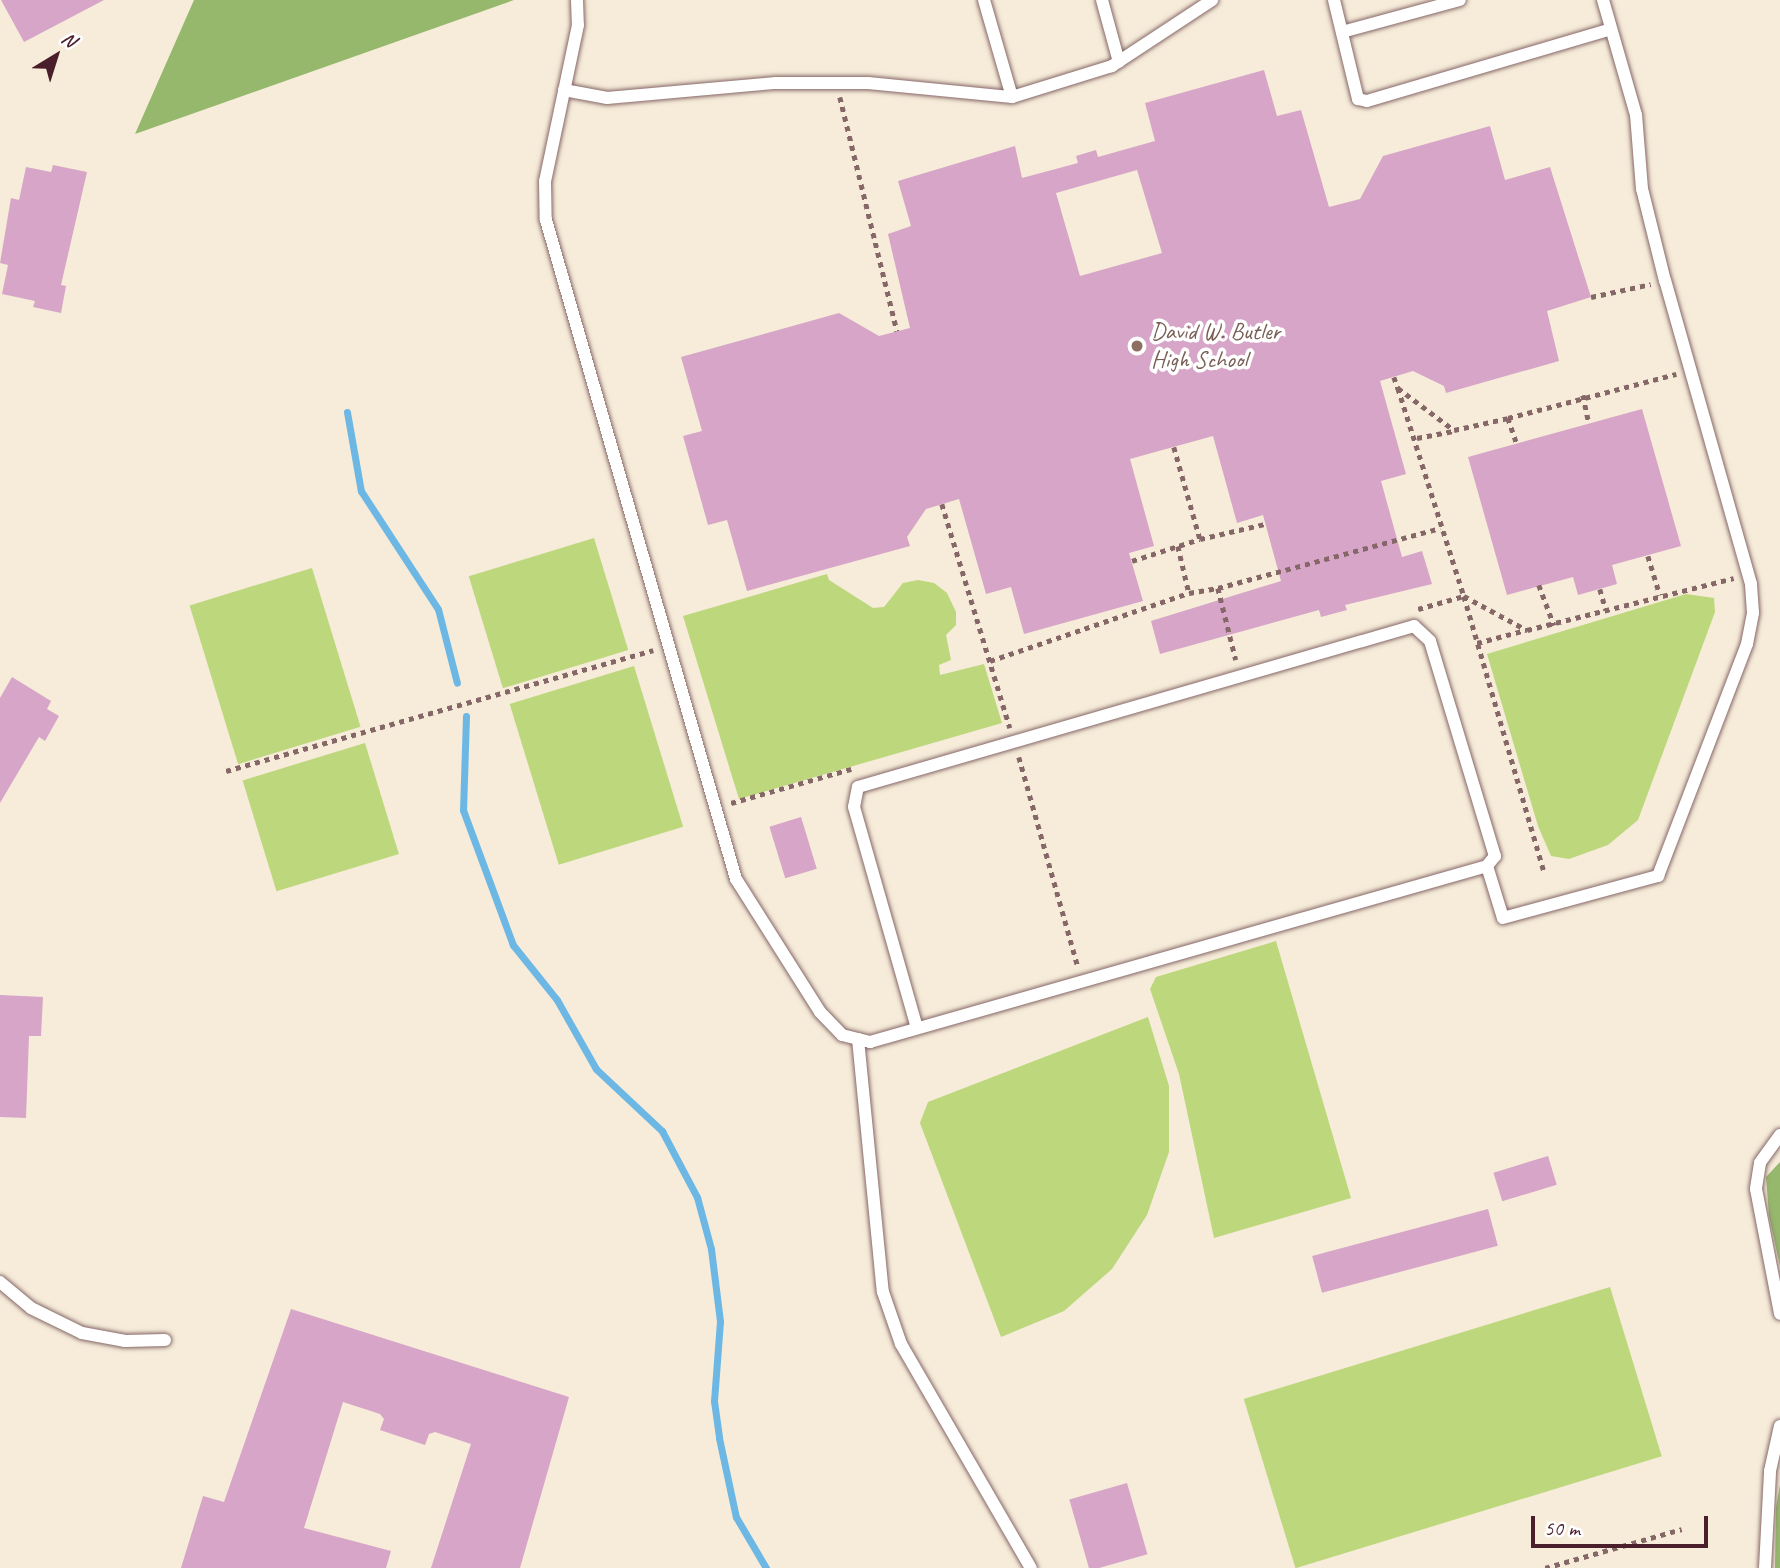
<!DOCTYPE html>
<style>
body{margin:0}
#map{position:relative;width:1780px;height:1568px;overflow:hidden;background:#f6ecd9;font-family:Caveat,sans-serif}
div>[style]{position:absolute}
.green>*{inset:0;background:#bdd77c;transform-origin:0 0}
.forest>*{inset:0;background:#96b86c}
.stream>*{height:7px;margin:-3.5px;padding:0 3.5px;transform-origin:3.5px;border-radius:3.5px;background:#6db7e5}
.building>*{inset:0;background:#d6a5c7;transform-origin:0 0}
.path>*{height:4.5px;margin-top:-2.25px;transform-origin:0;background:repeating-linear-gradient(90deg,#866768 0 5px,transparent 0 10px)}
.roads{filter:drop-shadow(0 0 2px #866768) drop-shadow(0 0 2px #866768)}
.lane>*{height:12px;margin:-6px;padding:0 6px;transform-origin:6px;border-radius:6px;background:#fff}
.dots>*{width:19px;height:19px;translate:-50% -50%;box-sizing:border-box;border:4px solid #fff;border-radius:50%}
span{translate:-50% -50%;white-space:nowrap;text-align:center;line-height:1.15;-webkit-text-stroke:7px #fff;paint-order:stroke}
.education-label{font-size:24px;color:#785e54}
.left{translate:0 -50%;text-align:left}
.north{position:absolute;left:21px;top:21px;width:70px;height:70px;-webkit-text-stroke:5px #fff;paint-order:stroke;rotate:38deg;font-size:19px;font-weight:700;line-height:28px;text-align:center;color:#4a1f2b}
.north::after{content:'';display:block;margin:auto;width:24px;height:32px;background:#4a1f2b;clip-path:polygon(50% 0,100% 100%,50% 72%,0 100%)}
.scale{position:absolute;left:1531px;top:1516px;width:177px;height:32px;box-sizing:border-box;border:4px solid #4a1f2b;border-top:0;padding-left:9px;font-size:21px;line-height:24px;white-space:nowrap;color:#4a1f2b;-webkit-text-stroke:5px #fff;paint-order:stroke}
</style>
<div id="map">
<div class="green">
<i style="left:594px;top:538px;width:117px;height:131px;rotate:73deg"></i>
<i style="left:312px;top:568px;width:166px;height:128px;rotate:73deg"></i>
<i style="clip-path:polygon(827px 574px,829px 580px,873px 608px,884px 607px,903px 583px,918px 580px,934px 583px,947px 593px,956px 612px,956px 625px,946px 635px,951px 660px,939px 665px,940px 675px,984px 664px,1002px 723px,739px 799px,683px 616px)"></i>
<i style="clip-path:polygon(1686px 594px,1714px 598px,1715px 612px,1638px 820px,1608px 845px,1569px 859px,1551px 856px,1538px 826px,1487px 654px)"></i>
<i style="left:634px;top:666px;width:168px;height:130px;rotate:73deg"></i>
<i style="left:365px;top:743px;width:116px;height:128px;rotate:73deg"></i>
<i style="clip-path:polygon(1276px 941px,1351px 1198px,1214px 1238px,1179px 1074px,1150px 989px,1156px 977px)"></i>
<i style="clip-path:polygon(1148px 1017px,1169px 1086px,1169px 1152px,1147px 1215px,1112px 1269px,1064px 1311px,1001px 1337px,920px 1123px,928px 1102px)"></i>
<i style="left:1610px;top:1287px;width:177px;height:383px;rotate:73deg"></i>
</div>
<div class="forest">
<i style="clip-path:polygon(194px 0,514px 0,135px 134px)"></i>
<i style="clip-path:polygon(1780px 1162px,1780px 1266px,1769px 1216px,1766px 1177px)"></i>
<i style="clip-path:polygon(1780px 1485px,1780px 1568px,1775px 1568px,1776px 1507px)"></i>
</div>
<div class="stream">
<i style="left:347px;top:412px;width:80px;rotate:80deg"></i>
<i style="left:361px;top:491px;width:141px;rotate:56.9deg"></i>
<i style="left:438px;top:609px;width:76px;rotate:75.6deg"></i>
<i style="left:466px;top:716px;width:94px;rotate:91.8deg"></i>
<i style="left:463px;top:810px;width:144px;rotate:69.7deg"></i>
<i style="left:513px;top:945px;width:70px;rotate:51.3deg"></i>
<i style="left:557px;top:1000px;width:79px;rotate:60.5deg"></i>
<i style="left:596px;top:1069px;width:91px;rotate:43.2deg"></i>
<i style="left:662px;top:1131px;width:75px;rotate:62.1deg"></i>
<i style="left:697px;top:1197px;width:54px;rotate:74.9deg"></i>
<i style="left:711px;top:1249px;width:73px;rotate:82.9deg"></i>
<i style="left:720px;top:1321px;width:80px;rotate:94.3deg"></i>
<i style="left:714px;top:1401px;width:37px;rotate:82deg"></i>
<i style="left:719px;top:1438px;width:81px;rotate:77.9deg"></i>
<i style="left:736px;top:1517px;width:59px;rotate:59.5deg"></i>
</div>
<div class="building">
<i style="clip-path:polygon(1px 0,104px 0,24px 42px)"></i>
<i style="clip-path:polygon(evenodd,1264px 70px,1277px 116px,1301px 110px,1329px 207px,1360px 199px,1383px 156px,1490px 126px,1505px 180px,1550px 167px,1591px 297px,1547px 311px,1559px 361px,1446px 393px,1444px 386px,1413px 371px,1380px 381px,1406px 474px,1381px 481px,1402px 557px,1422px 551px,1432px 584px,1345px 605px,1347px 610px,1321px 617px,1319px 610px,1160px 654px,1151px 621px,1281px 581px,1263px 515px,1237px 523px,1213px 436px,1130px 459px,1154px 546px,1129px 553px,1143px 601px,1024px 634px,1011px 587px,986px 594px,959px 499px,926px 509px,907px 537px,910px 546px,747px 591px,727px 520px,708px 525px,683px 436px,702px 431px,681px 357px,839px 313px,879px 336px,910px 328px,888px 234px,911px 226px,898px 181px,1015px 146px,1022px 178px,1078px 163px,1076px 156px,1096px 150px,1098px 157px,1155px 141px,1145px 103px,1264px 70px,1137px 170px,1162px 253px,1080px 276px,1056px 193px,1137px 170px)"></i>
<i style="clip-path:polygon(53px 165px,87px 172px,61px 285px,66px 286px,61px 313px,33px 307px,35px 301px,2px 294px,8px 265px,0 263px,11px 198px,19px 200px,26px 167px,51px 172px)"></i>
<i style="clip-path:polygon(1642px 409px,1681px 546px,1612px 565px,1617px 584px,1578px 595px,1573px 577px,1507px 595px,1468px 457px)"></i>
<i style="clip-path:polygon(12px 677px,51px 701px,47px 709px,59px 716px,45px 741px,39px 737px,0 803px,0 698px)"></i>
<i style="left:801px;top:817px;width:54px;height:33px;rotate:73deg"></i>
<i style="clip-path:polygon(0 995px,43px 997px,41px 1036px,29px 1036px,26px 1118px,0 1117px)"></i>
<i style="left:1548px;top:1156px;width:30px;height:57px;rotate:73deg"></i>
<i style="left:1488px;top:1209px;width:38px;height:182px;rotate:75deg"></i>
<i style="clip-path:polygon(291px 1309px,569px 1397px,520px 1568px,431px 1568px,471px 1444px,435px 1432px,429px 1434px,425px 1445px,380px 1430px,384px 1419px,380px 1414px,343px 1402px,304px 1528px,391px 1551px,386px 1568px,181px 1568px,203px 1496px,224px 1502px)"></i>
<i style="left:1127px;top:1483px;width:74px;height:60px;rotate:74deg"></i>
</div>
<div class="path">
<i style="left:840px;top:97px;width:241px;rotate:76.3deg"></i>
<i style="left:1591px;top:297px;width:61px;rotate:-12.2deg"></i>
<i style="left:1394px;top:377px;width:12px;rotate:70deg"></i>
<i style="left:1398px;top:388px;width:70px;rotate:36.9deg"></i>
<i style="left:1454px;top:430px;width:55px;rotate:-12.5deg"></i>
<i style="left:1508px;top:418px;width:28px;rotate:71deg"></i>
<i style="left:1398px;top:388px;width:218px;rotate:72.4deg"></i>
<i style="left:1464px;top:596px;width:72px;rotate:28.4deg"></i>
<i style="left:1527px;top:630px;width:213px;rotate:-14.1deg"></i>
<i style="left:1583px;top:395px;width:29px;rotate:78deg"></i>
<i style="left:1508px;top:418px;width:174px;rotate:-14.7deg"></i>
<i style="left:1417px;top:438px;width:37px;rotate:-11deg"></i>
<i style="left:1174px;top:447px;width:96px;rotate:74.2deg"></i>
<i style="left:1200px;top:539px;width:67px;rotate:-13deg"></i>
<i style="left:942px;top:504px;width:234px;rotate:73.1deg"></i>
<i style="left:1178px;top:546px;width:48px;rotate:76.8deg"></i>
<i style="left:1189px;top:593px;width:29px;rotate:-10deg"></i>
<i style="left:1218px;top:588px;width:74px;rotate:76deg"></i>
<i style="left:1648px;top:556px;width:41px;rotate:72.9deg"></i>
<i style="left:1132px;top:561px;width:71px;rotate:-17.9deg"></i>
<i style="left:1539px;top:585px;width:43px;rotate:69.4deg"></i>
<i style="left:1218px;top:588px;width:230px;rotate:-15.1deg"></i>
<i style="left:1600px;top:589px;width:22px;rotate:74deg"></i>
<i style="left:1418px;top:609px;width:48px;rotate:-15.8deg"></i>
<i style="left:1464px;top:596px;width:287px;rotate:73.8deg"></i>
<i style="left:1477px;top:643px;width:51px;rotate:-14.9deg"></i>
<i style="left:990px;top:661px;width:210px;rotate:-18.9deg"></i>
<i style="left:1019px;top:757px;width:218px;rotate:74.3deg"></i>
<i style="left:226px;top:771px;width:444px;rotate:-15.8deg"></i>
<i style="left:731px;top:803px;width:125px;rotate:-15.8deg"></i>
<i style="left:1545px;top:1568px;width:142px;rotate:-15.9deg"></i>
</div>
<div class="roads">
<div class="lane">
<i style="left:577px;top:0;width:25px;rotate:88deg"></i>
<i style="left:578px;top:25px;width:159px;rotate:101.9deg"></i>
<i style="left:545px;top:181px;width:39px;rotate:89deg"></i>
<i style="left:546px;top:220px;width:686px;rotate:73.92deg"></i>
<i style="left:736px;top:879px;width:157px;rotate:57.7deg"></i>
<i style="left:820px;top:1012px;width:32px;rotate:46deg"></i>
<i style="left:842px;top:1035px;width:29px;rotate:14deg"></i>
<i style="left:870px;top:1042px;width:642px;rotate:-15.92deg"></i>
<i style="left:1487px;top:866px;width:54px;rotate:72.9deg"></i>
<i style="left:1503px;top:918px;width:161px;rotate:-15.2deg"></i>
<i style="left:1658px;top:876px;width:248px;rotate:-69deg"></i>
<i style="left:1747px;top:644px;width:32px;rotate:-79deg"></i>
<i style="left:1753px;top:613px;width:29px;rotate:-94deg"></i>
<i style="left:1751px;top:584px;width:315px;rotate:-105.8deg"></i>
<i style="left:1665px;top:281px;width:95px;rotate:-104deg"></i>
<i style="left:1642px;top:189px;width:74px;rotate:-94.6deg"></i>
<i style="left:1636px;top:115px;width:120px;rotate:-106deg"></i>
<i style="left:984px;top:0;width:101px;rotate:73.9deg"></i>
<i style="left:1102px;top:0;width:64px;rotate:74.7deg"></i>
<i style="left:1334px;top:0;width:102px;rotate:76.4deg"></i>
<i style="left:1358px;top:99px;width:9px;rotate:13deg"></i>
<i style="left:1367px;top:101px;width:254px;rotate:-16.4deg"></i>
<i style="left:1342px;top:32px;width:122px;rotate:-15.2deg"></i>
<i style="left:564px;top:90px;width:44px;rotate:10.5deg"></i>
<i style="left:607px;top:98px;width:170px;rotate:-5.1deg"></i>
<i style="left:776px;top:83px;width:92px"></i>
<i style="left:868px;top:83px;width:145px;rotate:5.6deg"></i>
<i style="left:1012px;top:97px;width:105px;rotate:-17.2deg"></i>
<i style="left:1112px;top:66px;width:120px;rotate:-33.4deg"></i>
<i style="left:917px;top:1028px;width:230px;rotate:-105.9deg"></i>
<i style="left:854px;top:807px;width:20px;rotate:-79deg"></i>
<i style="left:858px;top:787px;width:579px;rotate:-16.15deg"></i>
<i style="left:1414px;top:626px;width:22px;rotate:43deg"></i>
<i style="left:1430px;top:641px;width:225px;rotate:73.2deg"></i>
<i style="left:1495px;top:856px;width:13px;rotate:129deg"></i>
<i style="left:858px;top:1039px;width:254px;rotate:84.4deg"></i>
<i style="left:883px;top:1292px;width:55px;rotate:70.9deg"></i>
<i style="left:901px;top:1344px;width:259px;rotate:59.9deg"></i>
<i style="left:1780px;top:1135px;width:34px;rotate:126deg"></i>
<i style="left:1760px;top:1163px;width:26px;rotate:99deg"></i>
<i style="left:1756px;top:1189px;width:127px;rotate:79.1deg"></i>
<i style="left:0;top:1282px;width:40px;rotate:40deg"></i>
<i style="left:31px;top:1308px;width:57px;rotate:26.1deg"></i>
<i style="left:82px;top:1333px;width:44px;rotate:10.5deg"></i>
<i style="left:125px;top:1341px;width:40px;rotate:-1.4deg"></i>
<i style="left:1765px;top:1568px;width:97px;rotate:-87deg"></i>
<i style="left:1770px;top:1471px;width:46px;rotate:-77.5deg"></i>
</div>
</div>
<div class="dots">
<i style="left:1137px;top:346px;background:#8d6e63"></i>
</div>
<div class="education-label">
<span class="left" style="left:1151px;top:346px">David W. Butler<br>High School</span>
</div>
<div class="north">N</div>
<div class="scale">50 m</div>
</div>
